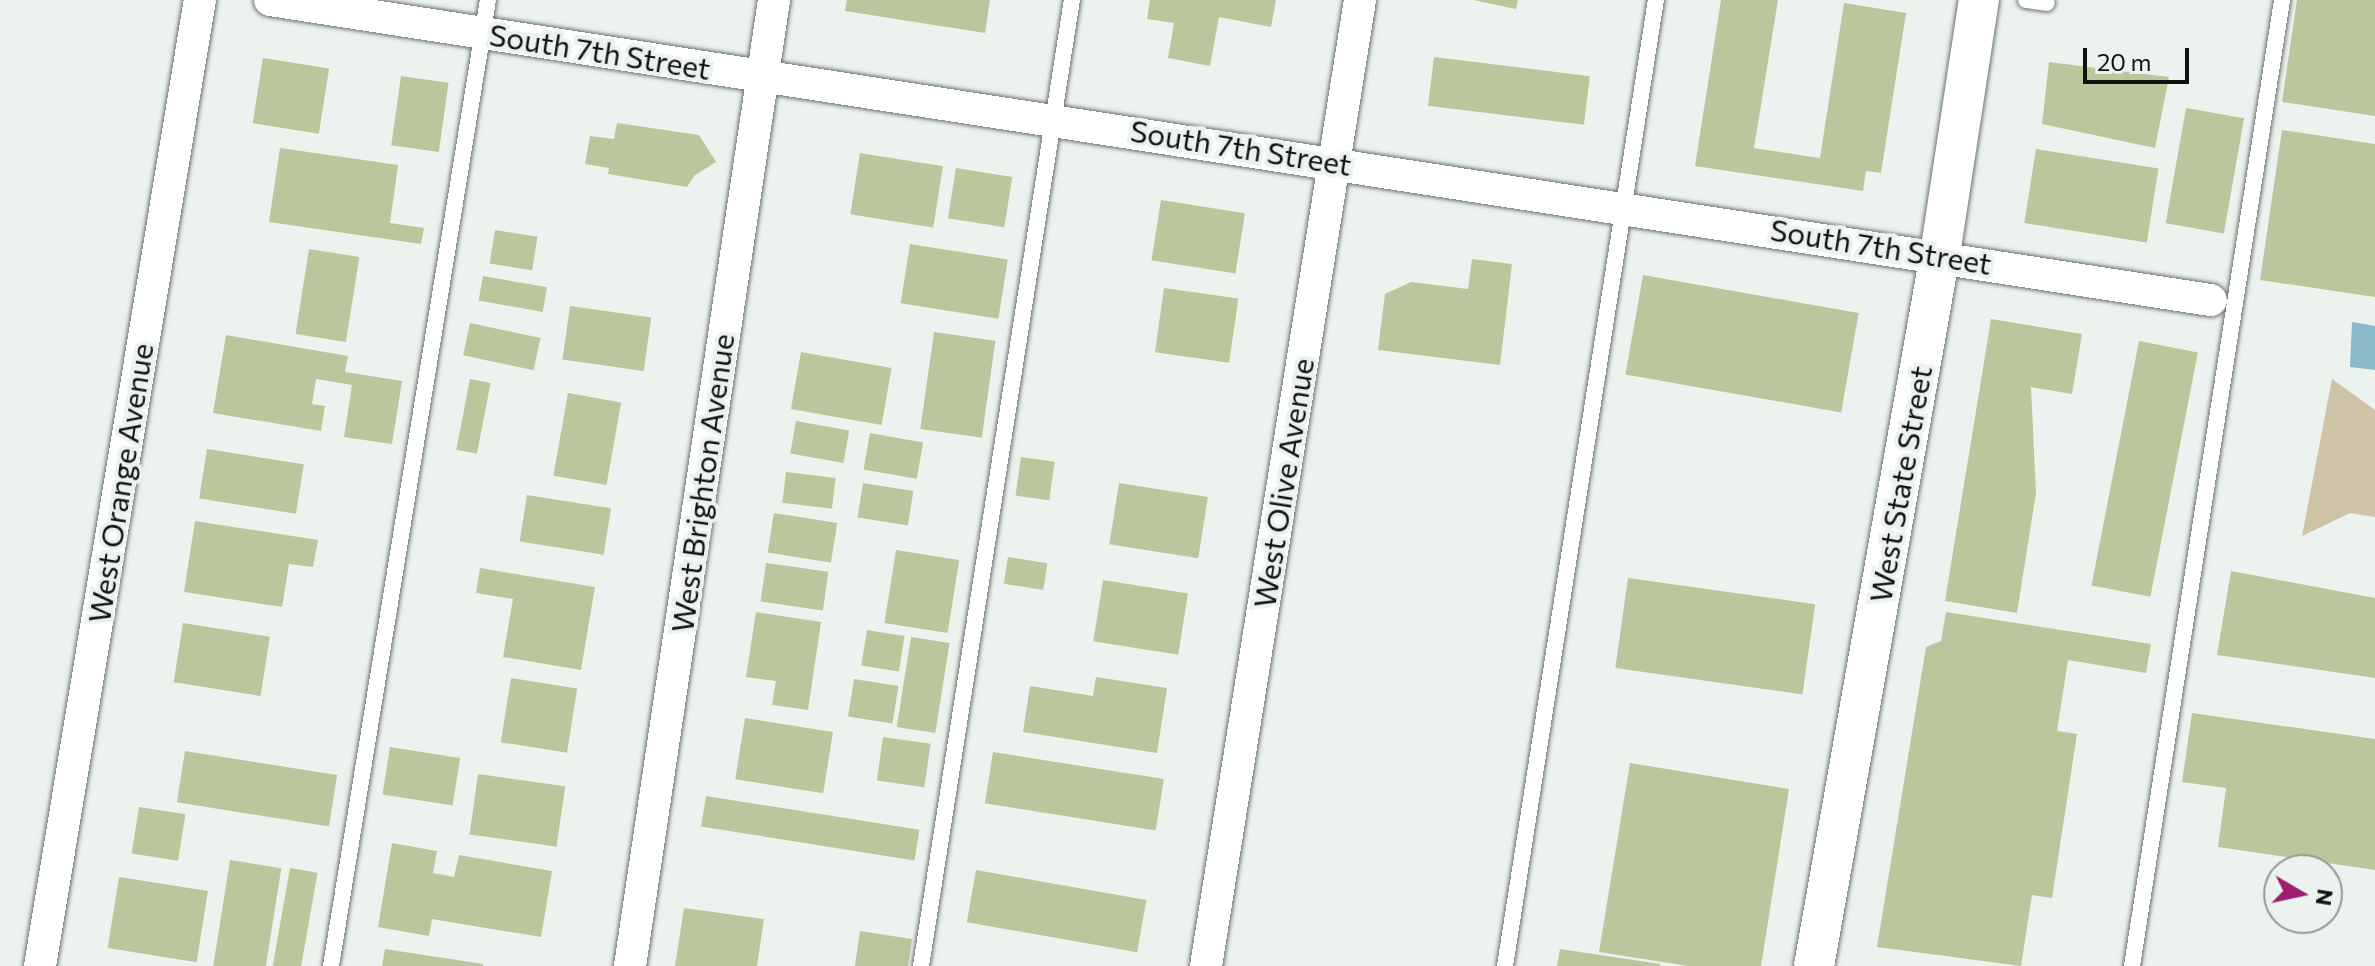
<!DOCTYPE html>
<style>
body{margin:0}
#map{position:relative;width:2375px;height:966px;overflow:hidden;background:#ecf3ee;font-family:Commissioner,sans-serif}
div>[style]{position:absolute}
.green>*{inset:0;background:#cec2a7}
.water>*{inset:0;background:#89baca}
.building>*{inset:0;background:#bbc69d;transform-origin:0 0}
.roads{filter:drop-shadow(0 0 2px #6c726e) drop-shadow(0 0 2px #6c726e)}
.service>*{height:16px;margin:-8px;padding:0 8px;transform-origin:8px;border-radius:8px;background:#fff}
.minor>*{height:32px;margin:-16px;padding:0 16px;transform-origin:16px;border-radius:16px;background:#fff}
.tertiary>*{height:40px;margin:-20px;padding:0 20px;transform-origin:20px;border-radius:20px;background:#fff}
span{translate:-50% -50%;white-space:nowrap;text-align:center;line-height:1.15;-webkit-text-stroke:8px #ecf3ee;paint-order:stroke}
.street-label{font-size:30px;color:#111312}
.north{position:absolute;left:2263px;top:854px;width:80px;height:80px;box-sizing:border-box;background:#ecf3ee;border:2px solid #949996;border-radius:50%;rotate:99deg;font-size:22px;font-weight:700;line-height:32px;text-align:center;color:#111312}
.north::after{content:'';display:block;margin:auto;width:28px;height:36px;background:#9d1e72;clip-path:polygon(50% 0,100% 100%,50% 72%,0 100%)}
.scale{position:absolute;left:2083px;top:48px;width:106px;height:36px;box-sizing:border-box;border:4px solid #111312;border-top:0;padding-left:10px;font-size:24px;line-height:28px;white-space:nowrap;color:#111312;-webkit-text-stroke:6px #ecf3ee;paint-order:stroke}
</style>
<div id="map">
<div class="green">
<i style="clip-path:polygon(2332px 379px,2375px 410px,2375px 517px,2350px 513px,2302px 536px)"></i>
</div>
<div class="water">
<i style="clip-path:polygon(2352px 322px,2375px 326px,2375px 370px,2350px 367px)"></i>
</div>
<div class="building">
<i style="clip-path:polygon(847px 0,990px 0,985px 33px,845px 11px)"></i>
<i style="clip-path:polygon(1150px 0,1276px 0,1271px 27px,1219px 17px,1210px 66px,1168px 58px,1174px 23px,1147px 19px)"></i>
<i style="clip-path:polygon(1473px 0,1518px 0,1516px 9px)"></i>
<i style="clip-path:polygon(1721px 0,1778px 0,1754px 148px,1820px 158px,1844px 3px,1906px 13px,1881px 173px,1866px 171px,1863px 191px,1695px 166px)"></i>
<i style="clip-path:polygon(2297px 0,2375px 0,2375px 116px,2282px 102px)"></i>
<i style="left:1434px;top:57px;width:157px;height:49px;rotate:7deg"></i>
<i style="left:263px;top:58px;width:67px;height:66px;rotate:9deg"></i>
<i style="clip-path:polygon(2049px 62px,2169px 77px,2155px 148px,2042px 124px)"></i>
<i style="left:401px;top:76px;width:48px;height:70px;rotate:8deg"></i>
<i style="left:2186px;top:108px;width:59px;height:117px;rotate:10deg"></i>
<i style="clip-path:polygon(617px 123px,699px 135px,716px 162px,694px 176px,687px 187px,608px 174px,609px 168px,585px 164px,590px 136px,614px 139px)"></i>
<i style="clip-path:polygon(2282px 130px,2375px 144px,2375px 297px,2260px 280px)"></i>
<i style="clip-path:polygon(280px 148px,398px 165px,390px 223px,424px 228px,421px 244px,269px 222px)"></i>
<i style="left:2036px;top:149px;width:124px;height:75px;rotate:9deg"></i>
<i style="left:860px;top:153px;width:84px;height:62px;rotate:9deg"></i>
<i style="left:956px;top:168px;width:57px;height:51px;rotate:9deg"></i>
<i style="left:1161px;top:200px;width:85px;height:61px;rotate:9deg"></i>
<i style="left:495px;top:230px;width:43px;height:34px;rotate:9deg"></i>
<i style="left:910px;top:244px;width:99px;height:60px;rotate:9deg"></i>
<i style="left:309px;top:249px;width:51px;height:86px;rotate:9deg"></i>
<i style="clip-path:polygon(1472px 259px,1512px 264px,1500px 365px,1378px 350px,1385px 294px,1411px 282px,1468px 289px)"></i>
<i style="left:1643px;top:275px;width:219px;height:101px;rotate:10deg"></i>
<i style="left:483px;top:276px;width:65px;height:25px;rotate:10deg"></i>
<i style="left:1164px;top:288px;width:75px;height:65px;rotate:8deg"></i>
<i style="left:570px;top:306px;width:82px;height:54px;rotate:8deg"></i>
<i style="clip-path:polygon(1991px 319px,2082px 334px,2072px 394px,2031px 387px,2036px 493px,2017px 613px,1945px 601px)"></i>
<i style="left:470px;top:323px;width:72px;height:33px;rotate:12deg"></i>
<i style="left:934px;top:332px;width:62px;height:98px;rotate:8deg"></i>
<i style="clip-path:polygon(226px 335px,348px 356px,345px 372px,402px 381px,392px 444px,344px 437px,352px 385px,316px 379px,312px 404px,325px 406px,321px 431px,213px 413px)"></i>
<i style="left:2139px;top:341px;width:60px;height:249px;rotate:11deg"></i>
<i style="left:801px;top:352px;width:92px;height:58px;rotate:10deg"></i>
<i style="left:470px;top:379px;width:21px;height:72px;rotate:11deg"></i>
<i style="left:568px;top:393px;width:54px;height:84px;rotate:10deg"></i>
<i style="left:796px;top:421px;width:54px;height:33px;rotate:10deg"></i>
<i style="left:870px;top:433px;width:54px;height:37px;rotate:10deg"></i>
<i style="left:207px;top:449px;width:98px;height:50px;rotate:9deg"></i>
<i style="left:1021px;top:457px;width:34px;height:39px;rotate:8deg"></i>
<i style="left:786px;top:472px;width:50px;height:31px;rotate:7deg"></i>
<i style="left:863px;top:483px;width:51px;height:35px;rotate:9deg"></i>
<i style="left:1119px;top:483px;width:90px;height:62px;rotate:9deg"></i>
<i style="left:527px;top:495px;width:85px;height:47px;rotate:9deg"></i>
<i style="left:774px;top:513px;width:64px;height:40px;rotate:9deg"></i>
<i style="clip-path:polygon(195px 521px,318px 540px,313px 567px,289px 564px,282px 607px,184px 592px)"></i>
<i style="left:896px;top:550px;width:64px;height:74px;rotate:9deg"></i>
<i style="left:1008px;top:557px;width:40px;height:27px;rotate:9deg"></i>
<i style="left:766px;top:563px;width:63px;height:39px;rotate:8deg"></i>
<i style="clip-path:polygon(480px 568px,595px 587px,581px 670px,503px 657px,513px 599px,476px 593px)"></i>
<i style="clip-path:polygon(2231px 571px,2375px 598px,2375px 678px,2217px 655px)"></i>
<i style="left:1628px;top:578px;width:189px;height:91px;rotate:8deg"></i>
<i style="left:1103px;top:580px;width:86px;height:62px;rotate:9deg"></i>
<i style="clip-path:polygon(756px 612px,821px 622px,808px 710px,772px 705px,776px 681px,746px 677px)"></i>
<i style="clip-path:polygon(1946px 612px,2151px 644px,2146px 673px,2068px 660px,2057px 731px,2077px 734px,2052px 898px,2032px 895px,2021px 966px,1877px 947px,1926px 647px,1941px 641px)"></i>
<i style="left:183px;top:623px;width:88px;height:60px;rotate:9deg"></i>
<i style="left:867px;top:630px;width:38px;height:36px;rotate:9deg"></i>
<i style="left:911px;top:637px;width:39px;height:91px;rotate:9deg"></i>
<i style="clip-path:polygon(1096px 677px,1167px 688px,1157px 753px,1023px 732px,1030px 686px,1093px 696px)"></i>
<i style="left:511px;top:678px;width:67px;height:65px;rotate:9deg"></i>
<i style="left:854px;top:679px;width:45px;height:38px;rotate:9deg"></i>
<i style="clip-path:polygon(2192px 713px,2375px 739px,2375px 870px,2218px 847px,2226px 788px,2182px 782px)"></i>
<i style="left:745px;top:718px;width:89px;height:62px;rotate:9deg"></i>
<i style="left:883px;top:737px;width:48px;height:44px;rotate:8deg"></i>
<i style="left:390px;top:747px;width:71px;height:48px;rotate:9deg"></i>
<i style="left:185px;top:751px;width:154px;height:52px;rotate:9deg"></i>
<i style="left:993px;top:752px;width:173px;height:52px;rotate:9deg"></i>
<i style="clip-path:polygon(1630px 763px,1789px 789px,1761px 966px,1688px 966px,1599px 952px)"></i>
<i style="left:478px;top:774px;width:88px;height:61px;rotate:8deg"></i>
<i style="left:706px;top:796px;width:216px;height:31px;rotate:9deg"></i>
<i style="left:139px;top:807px;width:47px;height:47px;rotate:9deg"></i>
<i style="clip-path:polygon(392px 843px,437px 851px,433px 873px,454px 877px,459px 855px,552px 871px,541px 937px,432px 919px,429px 936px,378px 927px)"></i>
<i style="left:230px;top:860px;width:52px;height:107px;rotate:9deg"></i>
<i style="left:290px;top:868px;width:28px;height:99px;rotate:10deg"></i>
<i style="left:976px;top:870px;width:173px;height:53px;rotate:10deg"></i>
<i style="left:119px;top:877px;width:90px;height:72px;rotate:9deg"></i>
<i style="clip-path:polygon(684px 908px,764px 919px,757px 966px,675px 966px)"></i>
<i style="clip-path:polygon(860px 931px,912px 939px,908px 966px,855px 966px)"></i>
<i style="clip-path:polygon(385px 949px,483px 964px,483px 966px,382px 966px)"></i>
<i style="clip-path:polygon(1560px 949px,1660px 964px,1660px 966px,1557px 966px)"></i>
</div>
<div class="roads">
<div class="service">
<i style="left:2026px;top:0;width:21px;rotate:8deg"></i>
<i style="left:331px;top:966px;width:979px;rotate:-80.77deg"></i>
<i style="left:921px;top:966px;width:978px;rotate:-81.12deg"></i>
<i style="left:1505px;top:966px;width:978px;rotate:-81.12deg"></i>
<i style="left:2132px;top:966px;width:978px;rotate:-81.17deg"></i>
</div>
<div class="minor">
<i style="left:270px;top:0;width:1964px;rotate:8.79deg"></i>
<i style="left:40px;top:966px;width:979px;rotate:-80.6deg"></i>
<i style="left:630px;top:966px;width:977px;rotate:-81.52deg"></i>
<i style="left:1206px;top:966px;width:978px;rotate:-80.94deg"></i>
</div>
<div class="tertiary">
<i style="left:1814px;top:966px;width:723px;rotate:-79.96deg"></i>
<i style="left:1940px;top:254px;width:257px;rotate:-81.3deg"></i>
</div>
</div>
<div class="street-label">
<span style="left:600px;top:51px;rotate:9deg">South 7th Street</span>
<span style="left:1241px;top:147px;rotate:9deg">South 7th Street</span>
<span style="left:1881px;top:246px;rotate:9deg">South 7th Street</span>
<span style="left:120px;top:483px;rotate:-81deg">West Orange Avenue</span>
<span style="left:702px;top:483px;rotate:-82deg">West Brighton Avenue</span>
<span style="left:1283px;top:483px;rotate:-81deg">West Olive Avenue</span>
<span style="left:1900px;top:484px;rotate:-80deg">West State Street</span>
</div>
<div class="north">N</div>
<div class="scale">20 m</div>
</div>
